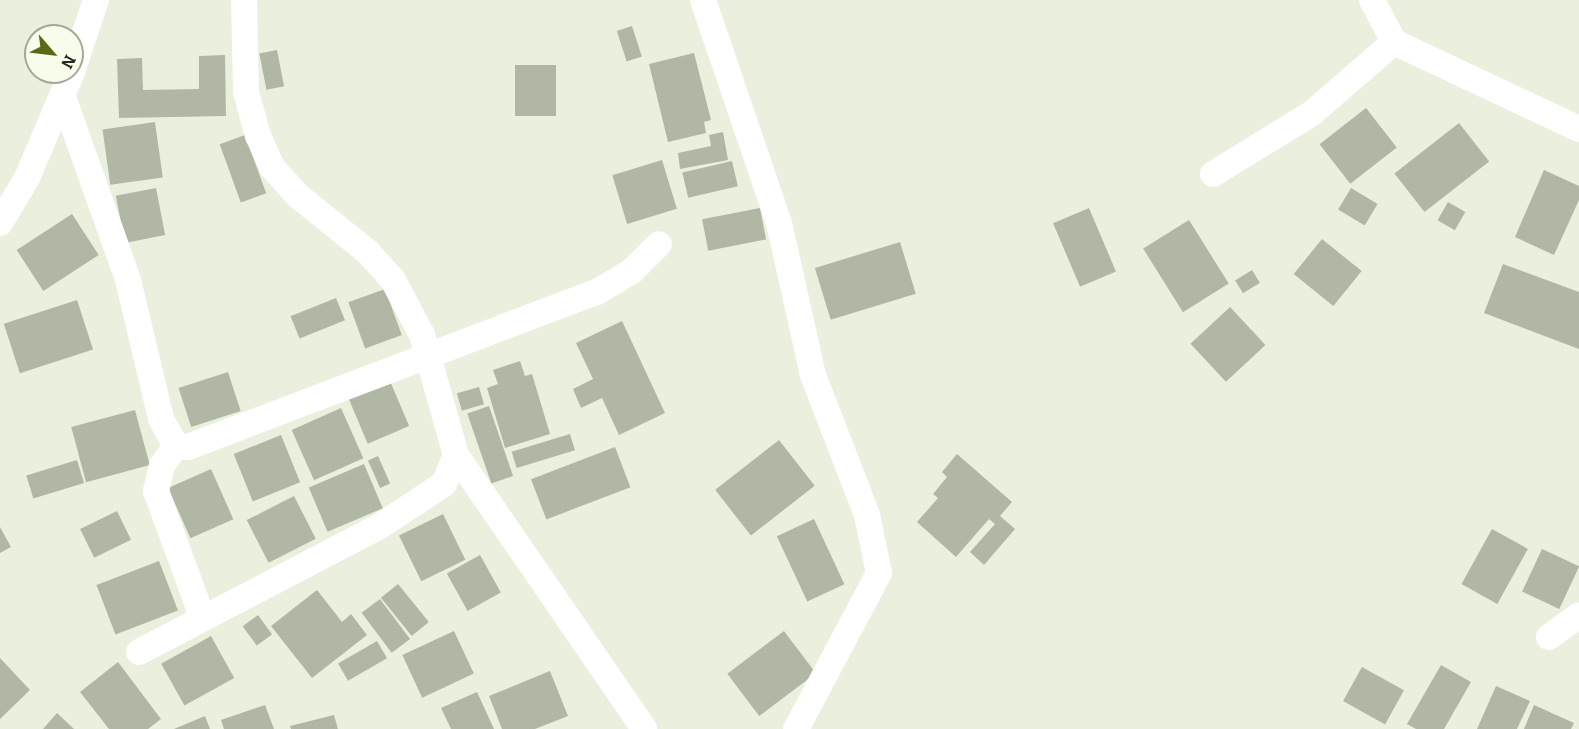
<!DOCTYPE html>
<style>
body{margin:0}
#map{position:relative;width:1579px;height:729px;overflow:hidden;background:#eaf0dd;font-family:Bitter,serif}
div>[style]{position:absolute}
.building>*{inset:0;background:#b1b7a5;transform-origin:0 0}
.minor>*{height:26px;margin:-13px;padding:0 13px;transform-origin:13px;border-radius:13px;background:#fff}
span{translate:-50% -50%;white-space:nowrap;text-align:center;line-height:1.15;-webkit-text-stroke:4.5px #f7fdea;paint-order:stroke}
.north{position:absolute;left:24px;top:24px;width:60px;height:60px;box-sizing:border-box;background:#f7fdea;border:2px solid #a4a89a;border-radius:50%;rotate:118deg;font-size:16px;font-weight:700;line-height:24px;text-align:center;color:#272922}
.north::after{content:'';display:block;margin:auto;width:21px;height:27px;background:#596a16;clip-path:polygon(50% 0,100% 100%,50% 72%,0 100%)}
</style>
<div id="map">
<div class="building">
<i style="left:632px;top:26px;width:32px;height:16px;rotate:72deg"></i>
<i style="left:277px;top:50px;width:37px;height:18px;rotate:79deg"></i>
<i style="clip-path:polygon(694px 53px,711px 120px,704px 122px,706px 133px,668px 142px,649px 64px)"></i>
<i style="clip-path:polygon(225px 55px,226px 116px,119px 118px,117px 59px,142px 58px,143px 90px,199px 89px,199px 56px)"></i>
<i style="left:515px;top:65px;width:41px;height:51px"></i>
<i style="left:1366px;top:108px;width:50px;height:59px;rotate:52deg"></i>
<i style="left:155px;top:122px;width:56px;height:53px;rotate:82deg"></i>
<i style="left:1459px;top:123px;width:49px;height:82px;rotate:52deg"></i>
<i style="clip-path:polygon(723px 132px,728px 160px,680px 169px,678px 153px,711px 146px,709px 135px)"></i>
<i style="left:245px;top:135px;width:62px;height:27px;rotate:70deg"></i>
<i style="left:662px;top:160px;width:51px;height:52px;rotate:73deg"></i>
<i style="left:732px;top:161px;width:26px;height:51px;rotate:77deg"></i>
<i style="clip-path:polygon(1544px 170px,1579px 186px,1579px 200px,1554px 255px,1515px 237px)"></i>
<i style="left:156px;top:188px;width:48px;height:41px;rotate:79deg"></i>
<i style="left:1351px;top:188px;width:31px;height:25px;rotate:31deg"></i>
<i style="left:1448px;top:202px;width:20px;height:21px;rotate:30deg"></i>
<i style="left:760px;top:208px;width:32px;height:59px;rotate:79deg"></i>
<i style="left:1089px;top:208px;width:69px;height:39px;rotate:67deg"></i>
<i style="left:72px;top:214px;width:49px;height:66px;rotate:57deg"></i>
<i style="left:1189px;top:220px;width:75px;height:54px;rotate:58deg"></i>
<i style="left:1322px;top:239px;width:51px;height:45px;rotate:39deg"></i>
<i style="left:900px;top:242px;width:54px;height:89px;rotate:73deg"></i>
<i style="clip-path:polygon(1503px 264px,1579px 292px,1579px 349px,1484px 313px)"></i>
<i style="left:1252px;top:270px;width:15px;height:20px;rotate:58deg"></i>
<i style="left:385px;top:289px;width:49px;height:39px;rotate:70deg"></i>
<i style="left:336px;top:298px;width:24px;height:49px;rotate:68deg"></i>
<i style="left:77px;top:300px;width:52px;height:77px;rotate:72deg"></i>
<i style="left:1230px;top:307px;width:52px;height:54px;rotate:47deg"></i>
<i style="clip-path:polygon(622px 321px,665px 413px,619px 435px,602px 398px,581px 408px,573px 389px,593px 379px,576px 343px)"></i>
<i style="clip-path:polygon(520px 361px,525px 376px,532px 374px,550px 434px,505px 448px,487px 388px,498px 384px,493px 370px)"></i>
<i style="left:228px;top:372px;width:41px;height:52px;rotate:72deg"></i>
<i style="left:390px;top:381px;width:49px;height:45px;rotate:67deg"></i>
<i style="left:479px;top:387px;width:18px;height:23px;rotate:74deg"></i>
<i style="left:489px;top:406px;width:74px;height:23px;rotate:71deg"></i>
<i style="left:341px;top:408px;width:55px;height:54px;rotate:66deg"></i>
<i style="left:135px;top:410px;width:57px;height:66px;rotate:75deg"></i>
<i style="left:570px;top:434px;width:17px;height:61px;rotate:73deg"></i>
<i style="left:281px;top:435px;width:51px;height:51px;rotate:68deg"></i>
<i style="left:779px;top:440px;width:58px;height:81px;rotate:52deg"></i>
<i style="left:615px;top:447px;width:43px;height:90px;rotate:69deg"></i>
<i style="clip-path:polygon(957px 454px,1012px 502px,1000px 516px,1015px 529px,984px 565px,970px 552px,995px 524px,989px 519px,956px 557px,917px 522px,938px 498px,933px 494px,947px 477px,942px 472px)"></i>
<i style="left:378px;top:456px;width:30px;height:11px;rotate:66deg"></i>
<i style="left:77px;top:460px;width:24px;height:53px;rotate:73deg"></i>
<i style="left:364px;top:464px;width:48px;height:60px;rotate:67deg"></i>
<i style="left:211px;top:469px;width:55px;height:47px;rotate:66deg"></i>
<i style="left:294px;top:496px;width:48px;height:53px;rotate:63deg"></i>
<i style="left:117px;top:511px;width:32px;height:41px;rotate:64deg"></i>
<i style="left:443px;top:514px;width:51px;height:49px;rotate:64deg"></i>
<i style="left:814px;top:519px;width:72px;height:41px;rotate:65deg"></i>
<i style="clip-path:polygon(0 527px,11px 547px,0 553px)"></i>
<i style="left:1492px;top:529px;width:41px;height:63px;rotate:29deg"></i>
<i style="left:1542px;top:549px;width:41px;height:47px;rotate:25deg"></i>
<i style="left:480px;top:555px;width:43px;height:38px;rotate:61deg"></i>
<i style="left:159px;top:561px;width:53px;height:67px;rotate:69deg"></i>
<i style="left:398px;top:584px;width:49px;height:22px;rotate:51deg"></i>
<i style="clip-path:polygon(317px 590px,342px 622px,351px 614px,367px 635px,312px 678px,271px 626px)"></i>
<i style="left:380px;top:599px;width:50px;height:23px;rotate:53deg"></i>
<i style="left:258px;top:615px;width:24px;height:19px;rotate:54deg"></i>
<i style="left:454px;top:631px;width:47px;height:57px;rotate:65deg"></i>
<i style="left:784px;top:631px;width:53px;height:71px;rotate:53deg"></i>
<i style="left:211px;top:636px;width:48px;height:57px;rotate:61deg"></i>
<i style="left:377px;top:641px;width:20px;height:45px;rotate:60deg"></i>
<i style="clip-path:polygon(0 658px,30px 690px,0 719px)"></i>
<i style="clip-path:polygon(118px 662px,161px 719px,148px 729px,109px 729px,80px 692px)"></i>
<i style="clip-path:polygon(1441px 665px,1471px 682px,1444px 729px,1416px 729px,1407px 724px)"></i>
<i style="left:1362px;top:667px;width:48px;height:39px;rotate:29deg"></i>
<i style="clip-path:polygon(550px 671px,568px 716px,535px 729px,502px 729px,489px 696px)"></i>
<i style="clip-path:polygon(1496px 686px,1530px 701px,1517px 729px,1477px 729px)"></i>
<i style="clip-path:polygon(477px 692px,494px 729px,451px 729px,441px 708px)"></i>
<i style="clip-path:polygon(265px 705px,274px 729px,224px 729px,221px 720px)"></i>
<i style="clip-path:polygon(1534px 705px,1574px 723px,1571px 729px,1524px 729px)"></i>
<i style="clip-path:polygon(57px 713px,74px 729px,43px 729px)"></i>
<i style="clip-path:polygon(334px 715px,338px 729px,291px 729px,290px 726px)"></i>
<i style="clip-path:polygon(205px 716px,210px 729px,174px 729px)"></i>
</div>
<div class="minor">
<i style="left:703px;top:0;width:236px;rotate:71.2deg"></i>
<i style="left:779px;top:223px;width:156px;rotate:77.4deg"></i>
<i style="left:813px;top:375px;width:150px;rotate:68.9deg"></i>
<i style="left:867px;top:515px;width:59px;rotate:78.3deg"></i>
<i style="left:879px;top:573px;width:177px;rotate:118deg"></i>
<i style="left:1372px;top:0;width:47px;rotate:62.4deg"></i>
<i style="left:1394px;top:42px;width:204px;rotate:25.2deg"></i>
<i style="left:72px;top:72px;width:76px;rotate:-71.6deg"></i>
<i style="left:63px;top:97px;width:194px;rotate:70.4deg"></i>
<i style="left:128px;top:280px;width:143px;rotate:76.6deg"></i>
<i style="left:161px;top:419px;width:31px;rotate:61deg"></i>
<i style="left:176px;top:446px;width:12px;rotate:5deg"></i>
<i style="left:188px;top:447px;width:437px;rotate:-20.8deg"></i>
<i style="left:597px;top:292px;width:41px;rotate:-31deg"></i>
<i style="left:632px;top:271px;width:38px;rotate:-45deg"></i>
<i style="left:1213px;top:174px;width:115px;rotate:-31.5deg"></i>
<i style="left:1311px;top:114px;width:110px;rotate:-40.9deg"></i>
<i style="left:0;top:223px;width:52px;rotate:-59deg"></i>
<i style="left:27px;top:178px;width:115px;rotate:-67deg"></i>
<i style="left:176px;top:446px;width:24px;rotate:126deg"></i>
<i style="left:162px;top:465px;width:27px;rotate:103deg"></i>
<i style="left:156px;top:491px;width:134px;rotate:69.9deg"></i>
<i style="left:456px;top:455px;width:332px;rotate:55.5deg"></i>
<i style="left:1549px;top:637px;width:37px;rotate:-36deg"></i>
<i style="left:139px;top:652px;width:272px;rotate:-27.6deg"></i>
<i style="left:380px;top:526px;width:77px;rotate:-33.3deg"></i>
<i style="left:444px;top:484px;width:31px;rotate:-68deg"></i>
<i style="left:456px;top:455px;width:125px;rotate:-105.8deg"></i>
<i style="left:422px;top:335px;width:62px;rotate:-117.8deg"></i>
<i style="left:393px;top:280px;width:36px;rotate:-132deg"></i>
<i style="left:369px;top:253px;width:91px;rotate:-141.2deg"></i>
<i style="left:298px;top:196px;width:39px;rotate:-132deg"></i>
<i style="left:272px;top:167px;width:34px;rotate:-114deg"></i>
<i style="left:258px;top:136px;width:46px;rotate:-105.3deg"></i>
<i style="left:246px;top:92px;width:92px;rotate:-91.2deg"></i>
</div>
<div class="north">N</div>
</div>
